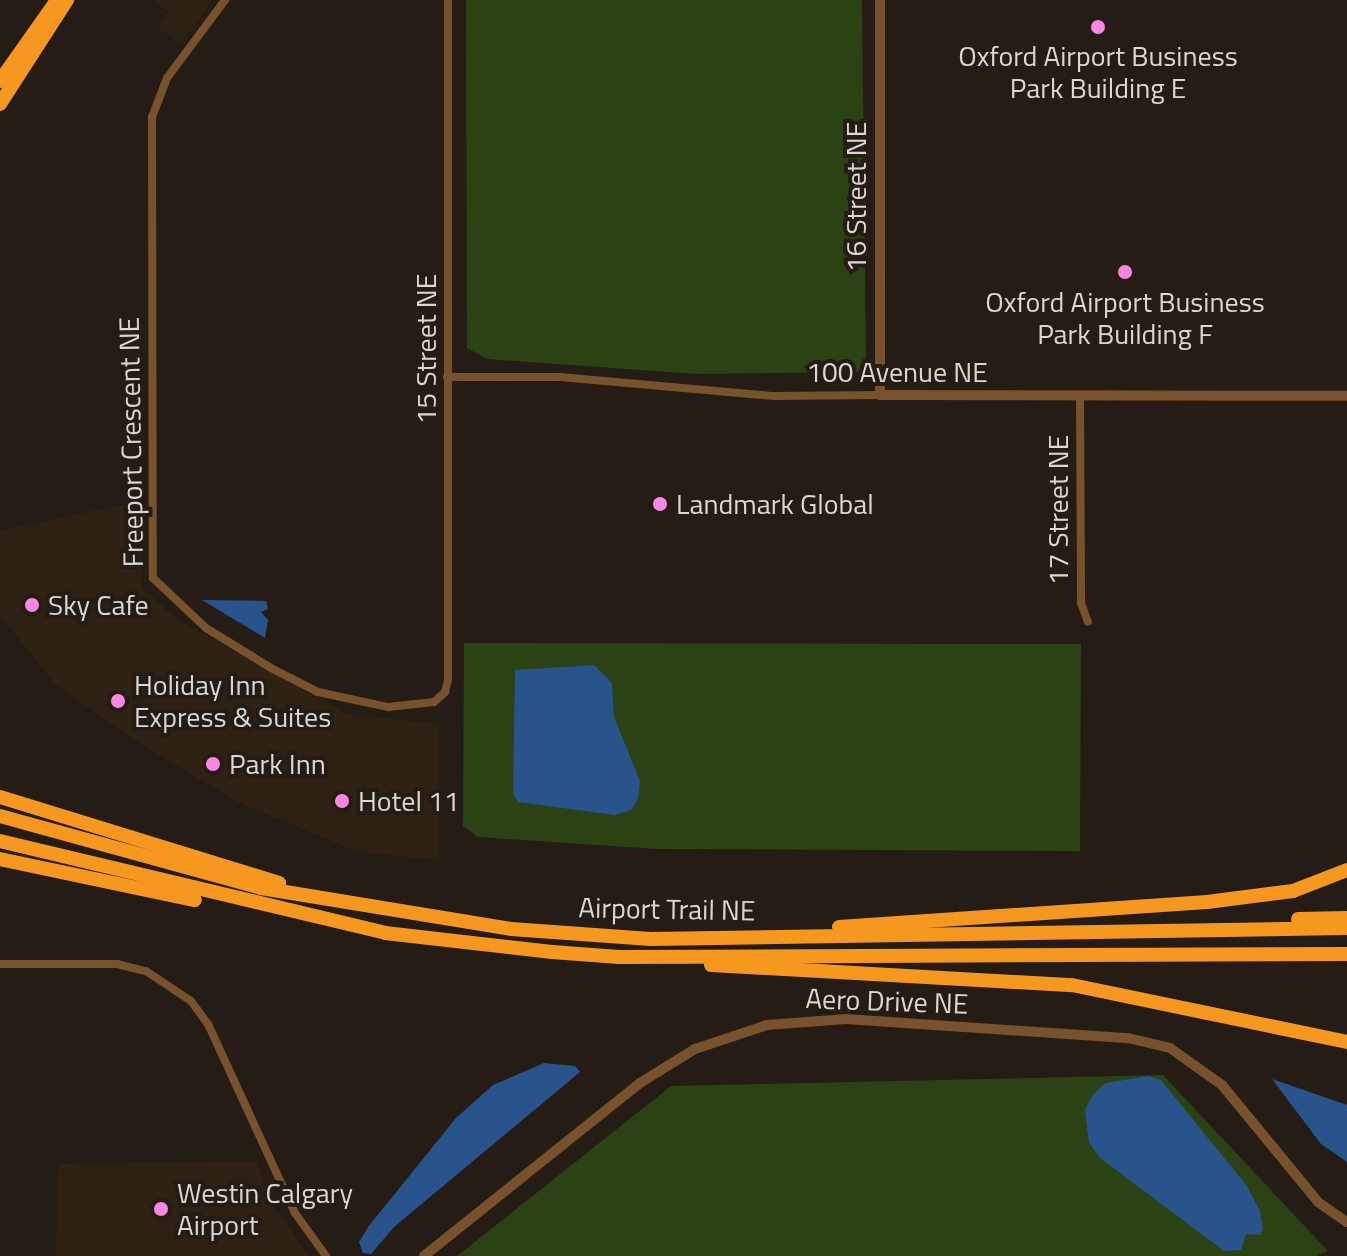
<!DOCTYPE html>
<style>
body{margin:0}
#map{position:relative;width:1347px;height:1256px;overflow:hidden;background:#241c15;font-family:"Titillium Web",sans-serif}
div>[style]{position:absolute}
.commercial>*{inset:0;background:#2f2215}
.green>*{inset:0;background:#2a4214}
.water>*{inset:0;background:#29548b}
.minor>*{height:8px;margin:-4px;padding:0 4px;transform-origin:4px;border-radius:4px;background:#77522c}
.tertiary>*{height:10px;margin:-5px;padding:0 5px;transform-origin:5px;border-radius:5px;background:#77522c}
.motorway>*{height:14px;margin:-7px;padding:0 7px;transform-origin:7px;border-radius:7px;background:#f6971f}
.dots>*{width:22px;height:22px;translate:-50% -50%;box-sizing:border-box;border:4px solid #241c15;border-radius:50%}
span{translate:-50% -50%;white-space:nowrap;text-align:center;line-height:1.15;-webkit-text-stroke:8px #241c15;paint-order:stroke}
.poi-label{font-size:28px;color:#ddd7d3}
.left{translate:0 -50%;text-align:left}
.street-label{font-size:28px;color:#ddd7d3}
</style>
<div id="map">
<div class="commercial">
<i style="clip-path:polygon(153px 0,213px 0,181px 44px,158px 28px,168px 12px)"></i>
<i style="clip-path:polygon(143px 500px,141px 586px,176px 619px,348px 714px,439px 724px,439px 860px,358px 852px,240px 803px,142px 745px,56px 685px,0 616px,0 531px)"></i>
<i style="clip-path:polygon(256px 1161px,270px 1201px,309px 1256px,56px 1256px,58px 1164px)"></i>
</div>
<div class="green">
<i style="clip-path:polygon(466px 0,862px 0,866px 361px,859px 372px,697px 374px,487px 359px,467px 348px)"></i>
<i style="clip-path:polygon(464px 643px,1081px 644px,1080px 851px,656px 849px,478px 837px,463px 826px)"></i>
<i style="clip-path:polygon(1163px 1075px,1328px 1251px,1317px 1256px,457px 1256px,671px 1086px)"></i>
</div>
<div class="water">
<i style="clip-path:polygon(202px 600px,266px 601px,268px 609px,261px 612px,268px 620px,265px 638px)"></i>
<i style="clip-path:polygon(594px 665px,612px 683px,614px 717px,640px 781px,638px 799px,631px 810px,615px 815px,518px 802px,513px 794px,515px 670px)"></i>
<i style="clip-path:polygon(544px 1063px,575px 1066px,580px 1072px,394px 1227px,371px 1254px,363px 1253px,359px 1242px,368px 1227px,456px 1118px,493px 1085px)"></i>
<i style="clip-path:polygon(1148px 1076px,1161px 1080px,1247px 1186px,1260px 1211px,1263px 1229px,1260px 1235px,1246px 1234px,1241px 1250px,1224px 1251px,1100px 1158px,1089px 1143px,1085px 1110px,1093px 1094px,1106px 1083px)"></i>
<i style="clip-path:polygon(1272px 1079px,1347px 1105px,1347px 1162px,1321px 1144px)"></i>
</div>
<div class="minor">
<i style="left:225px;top:0;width:97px;rotate:126.6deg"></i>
<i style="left:167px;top:78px;width:42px;rotate:111deg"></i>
<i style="left:152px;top:117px;width:461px;rotate:89.9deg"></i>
<i style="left:153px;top:578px;width:73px;rotate:43.3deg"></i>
<i style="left:206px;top:628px;width:76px;rotate:31.6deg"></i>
<i style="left:271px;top:668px;width:53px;rotate:27.1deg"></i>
<i style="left:318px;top:692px;width:72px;rotate:12.1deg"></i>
<i style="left:388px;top:707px;width:46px;rotate:-6.2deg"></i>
<i style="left:434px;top:702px;width:15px;rotate:-42deg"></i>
<i style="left:445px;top:692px;width:12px;rotate:-76deg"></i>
<i style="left:448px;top:680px;width:680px;rotate:-90deg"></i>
<i style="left:447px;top:377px;width:113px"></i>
<i style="left:560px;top:377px;width:215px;rotate:5.1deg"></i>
<i style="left:774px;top:396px;width:106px;rotate:-0.5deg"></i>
<i style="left:1080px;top:396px;width:207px;rotate:89.7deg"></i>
<i style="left:1081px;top:603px;width:20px;rotate:70deg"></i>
<i style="left:0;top:964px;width:117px"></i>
<i style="left:117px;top:964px;width:30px;rotate:14deg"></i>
<i style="left:146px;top:971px;width:54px;rotate:33.7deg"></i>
<i style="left:191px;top:1001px;width:29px;rotate:54deg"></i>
<i style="left:208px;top:1024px;width:208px;rotate:65.3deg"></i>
<i style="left:295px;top:1213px;width:53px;rotate:54.2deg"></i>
</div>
<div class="tertiary">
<i style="left:880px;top:0;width:395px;rotate:90deg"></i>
<i style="left:880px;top:395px;width:467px;rotate:0.1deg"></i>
<i style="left:424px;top:1256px;width:277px;rotate:-38.7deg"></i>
<i style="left:640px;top:1083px;width:65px;rotate:-31.7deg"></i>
<i style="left:695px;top:1049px;width:76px;rotate:-18.4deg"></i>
<i style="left:767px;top:1025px;width:79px;rotate:-4.3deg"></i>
<i style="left:846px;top:1019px;width:283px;rotate:3.9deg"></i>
<i style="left:1128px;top:1038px;width:43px;rotate:13.4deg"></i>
<i style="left:1170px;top:1048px;width:64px;rotate:35.4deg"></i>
<i style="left:1222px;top:1085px;width:151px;rotate:50.6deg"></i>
<i style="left:1318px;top:1202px;width:35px;rotate:35deg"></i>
</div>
<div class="motorway">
<i style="left:0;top:81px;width:95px;rotate:-54.8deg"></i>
<i style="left:0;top:104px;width:124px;rotate:-57.2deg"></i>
<i style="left:0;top:797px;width:292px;rotate:17.1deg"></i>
<i style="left:0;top:816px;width:271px;rotate:15.4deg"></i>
<i style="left:261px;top:888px;width:253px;rotate:9.3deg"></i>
<i style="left:511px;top:929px;width:140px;rotate:4.1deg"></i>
<i style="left:651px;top:939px;width:696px;rotate:-0.91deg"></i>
<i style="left:0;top:841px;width:396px;rotate:13.4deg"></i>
<i style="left:385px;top:933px;width:168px;rotate:6.5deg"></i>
<i style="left:552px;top:952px;width:67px;rotate:4.3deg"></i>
<i style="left:619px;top:957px;width:728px;rotate:-0.24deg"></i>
<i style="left:0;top:859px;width:199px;rotate:11.9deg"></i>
<i style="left:1298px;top:919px;width:49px;rotate:-1.2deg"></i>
<i style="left:839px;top:927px;width:369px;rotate:-3.9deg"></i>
<i style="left:1207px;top:902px;width:87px;rotate:-7.3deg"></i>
<i style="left:1293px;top:891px;width:58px;rotate:-21.3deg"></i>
<i style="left:711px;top:965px;width:362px;rotate:3.2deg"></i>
<i style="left:1072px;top:985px;width:281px;rotate:11.7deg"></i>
</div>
<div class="dots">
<i style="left:1098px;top:27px;background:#fb87e5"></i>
<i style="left:1125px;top:272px;background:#fb87e5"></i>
<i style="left:660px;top:504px;background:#fb87e5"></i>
<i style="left:32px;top:605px;background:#fb87e5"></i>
<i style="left:118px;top:701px;background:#fb87e5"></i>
<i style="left:213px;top:764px;background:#fb87e5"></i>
<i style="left:342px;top:801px;background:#fb87e5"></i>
<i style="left:161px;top:1209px;background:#fb87e5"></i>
</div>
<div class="poi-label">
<span style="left:1098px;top:72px">Oxford Airport Business<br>Park Building E</span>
<span style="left:1125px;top:318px">Oxford Airport Business<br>Park Building F</span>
<span class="left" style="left:676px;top:504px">Landmark Global</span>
<span class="left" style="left:48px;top:605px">Sky Cafe</span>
<span class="left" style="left:134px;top:701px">Holiday Inn<br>Express &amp; Suites</span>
<span class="left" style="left:229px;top:764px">Park Inn</span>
<span class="left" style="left:358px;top:801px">Hotel 11</span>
<span class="left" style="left:177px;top:1209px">Westin Calgary<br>Airport</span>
</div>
<div class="street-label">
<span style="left:856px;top:197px;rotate:-90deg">16 Street NE</span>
<span style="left:426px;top:349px;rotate:-90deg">15 Street NE</span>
<span style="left:897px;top:372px">100 Avenue NE</span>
<span style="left:131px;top:442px;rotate:-91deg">Freeport Crescent NE</span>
<span style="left:1058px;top:510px;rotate:-90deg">17 Street NE</span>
<span style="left:667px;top:909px;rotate:1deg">Airport Trail NE</span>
<span style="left:887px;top:1001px;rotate:2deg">Aero Drive NE</span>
</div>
</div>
